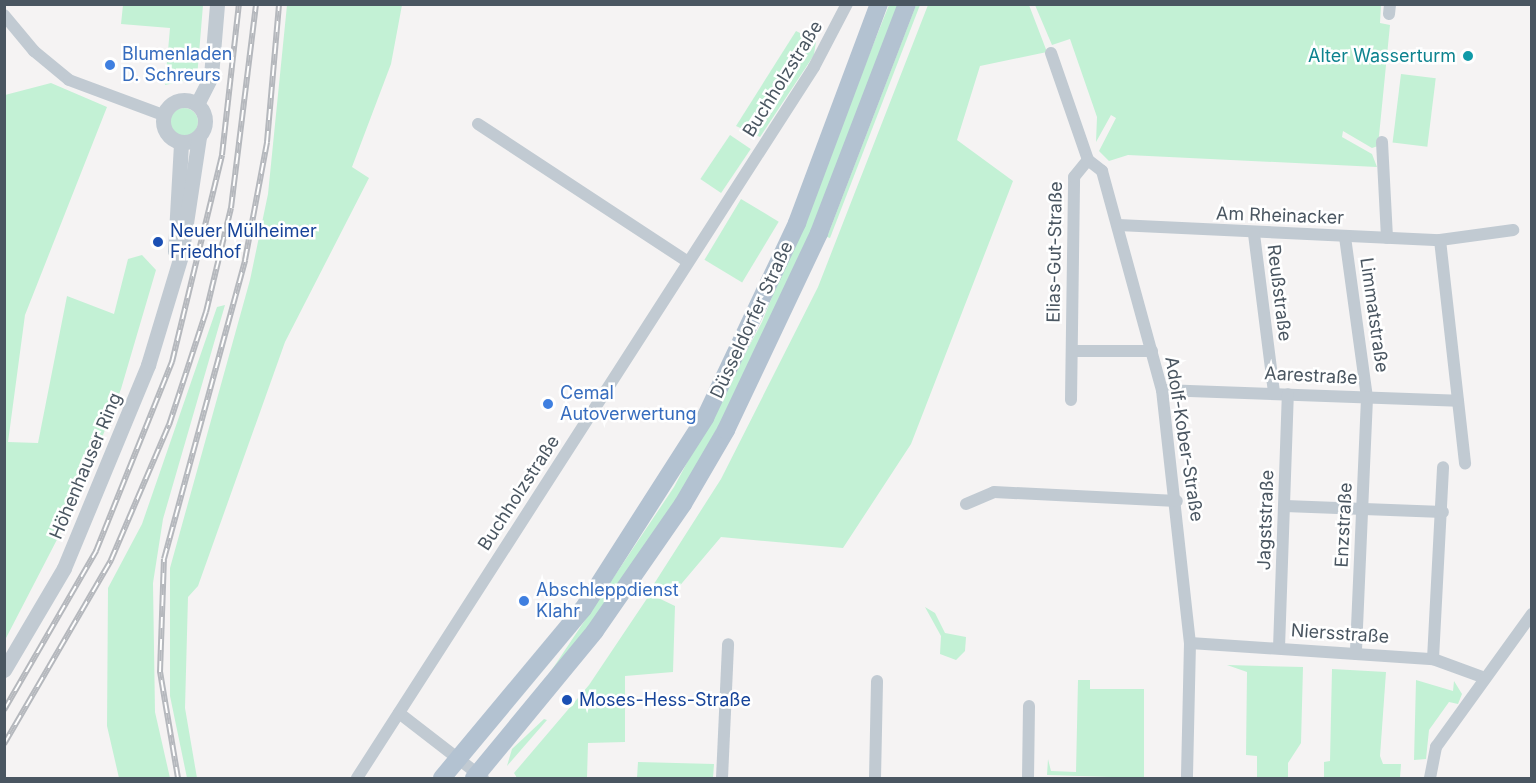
<!DOCTYPE html>
<meta charset="utf-8">
<style>
body{margin:0}
#map{position:relative;width:1536px;height:783px;overflow:hidden;background:#f5f3f3;font-family:Inter,sans-serif}
div>[style]{position:absolute}
.green>*{inset:0;background:#c3f1d5;transform-origin:0 0}
.round{border-radius:50%}
.minor>*{height:12px;margin:-6px;padding:0 6px;transform-origin:6px;border-radius:6px;background:#c1cad2}
.tertiary>*{height:15px;margin:-7.5px;padding:0 7.5px;transform-origin:7.5px;border-radius:7.5px;background:#c1cad2}
.tertiary>.ring{margin:-7.5px;padding:0;box-sizing:content-box;background:none;border:15px solid #c1cad2;border-radius:50%}
.primary>*{height:18px;margin:-9px;padding:0 9px;transform-origin:9px;border-radius:9px;background:#b3c2d1}
.rail>*{height:6px;margin-top:-3px;transform-origin:0;background:repeating-linear-gradient(90deg,#fff 0 11px,#b5b8bd 0 22px);box-sizing:border-box;border-block:2px solid #b5b8bd}
.dots>*{width:16px;height:16px;translate:-50% -50%;box-sizing:border-box;border:3px solid #fff;border-radius:50%}
span{translate:-50% -50%;white-space:nowrap;text-align:center;line-height:1.15;-webkit-text-stroke:5px #fff;paint-order:stroke}
.shop-label{font-size:18px;color:#366cbe}
.left{translate:0 -50%;text-align:left}
.culture-label{font-size:18px;color:#0d838f}
.right{translate:-100% -50%;text-align:right}
.street-label{font-size:18px;color:#4a5661}
.transit-label{font-size:18px;color:#164399}
.frame{position:absolute;inset:0;border:6px solid #4a5661;pointer-events:none}
</style>
<div id="map">
<div class="green">
<i style="clip-path:polygon(123px 5px,203px 5px,197px 78px,165px 85px,170px 28px,121px 24px)"></i>
<i style="clip-path:polygon(287px 5px,402px 5px,391px 64px,352px 167px,369px 178px,285px 342px,198px 586px,188px 597px,185px 708px,197px 778px,187px 778px,170px 696px,170px 568px,250px 280px,268px 194px)"></i>
<i style="clip-path:polygon(889px 5px,899px 5px,807px 243px,727px 411px,683px 489px,589px 627px,549px 674px,674px 487px,762px 322px)"></i>
<i style="clip-path:polygon(916px 5px,920px 5px,830px 238px,827px 237px)"></i>
<i style="clip-path:polygon(928px 5px,1029px 5px,1047px 52px,980px 66px,957px 140px,1013px 181px,911px 444px,843px 548px,721px 537px,677px 589px,664px 595px,652px 587px,721px 479px,818px 287px)"></i>
<i style="clip-path:polygon(1035px 5px,1381px 5px,1380px 23px,1390px 25px,1378px 146px,1372px 148px,1343px 131px,1342px 137px,1372px 154px,1377px 167px,1128px 155px,1109px 161px,1099px 151px,1116px 118px,1111px 115px,1096px 142px,1097px 117px,1070px 39px,1052px 45px)"></i>
<i style="clip-path:polygon(796px 31px,816px 41px,814px 55px,760px 137px,736px 126px)"></i>
<i style="left:1401px;top:74px;width:35px;height:69px;rotate:7deg"></i>
<i style="clip-path:polygon(51px 83px,107px 107px,25px 315px,8px 442px,38px 443px,67px 296px,114px 314px,128px 259px,142px 255px,156px 270px,121px 389px,78px 499px,5px 640px,5px 95px)"></i>
<i class="round" style="left:170px;top:108px;width:28px;height:28px"></i>
<i style="left:730px;top:135px;width:25px;height:53px;rotate:34deg"></i>
<i style="left:741px;top:199px;width:44px;height:71px;rotate:31deg"></i>
<i style="clip-path:polygon(225px 305px,163px 519px,153px 583px,155px 712px,170px 778px,119px 778px,107px 726px,108px 588px,142px 524px,217px 307px)"></i>
<i style="clip-path:polygon(650px 594px,675px 606px,673px 672px,625px 676px,625px 742px,588px 743px,587px 778px,517px 778px,514px 773px,589px 685px)"></i>
<i style="clip-path:polygon(925px 607px,935px 613px,945px 633px,966px 637px,965px 651px,956px 660px,940px 654px,941px 636px)"></i>
<i style="clip-path:polygon(1227px 665px,1303px 667px,1301px 743px,1288px 763px,1288px 778px,1257px 778px,1257px 756px,1246px 755px,1247px 672px)"></i>
<i style="clip-path:polygon(1332px 669px,1386px 672px,1380px 756px,1383px 764px,1401px 764px,1400px 778px,1324px 778px,1324px 762px,1330px 761px)"></i>
<i style="clip-path:polygon(1078px 680px,1090px 680px,1090px 689px,1144px 689px,1144px 778px,1047px 775px,1048px 759px,1051px 771px,1076px 772px)"></i>
<i style="clip-path:polygon(1416px 680px,1453px 691px,1454px 681px,1462px 694px,1458px 704px,1449px 702px,1429px 730px,1426px 759px,1414px 760px)"></i>
<i style="clip-path:polygon(544px 719px,547px 720px,507px 766px,512px 749px)"></i>
<i style="clip-path:polygon(638px 762px,714px 764px,713px 778px,637px 778px)"></i>
</div>
<div class="minor">
<i style="left:1389px;top:14px;width:10px;rotate:-84deg"></i>
<i style="left:4px;top:15px;width:47px;rotate:50.2deg"></i>
<i style="left:34px;top:51px;width:45px;rotate:39.6deg"></i>
<i style="left:69px;top:80px;width:100px;rotate:20.4deg"></i>
<i style="left:1051px;top:53px;width:113px;rotate:70.9deg"></i>
<i style="left:478px;top:124px;width:251px;rotate:33.3deg"></i>
<i style="left:1382px;top:142px;width:96px;rotate:87deg"></i>
<i style="left:1088px;top:160px;width:18px;rotate:38deg"></i>
<i style="left:1102px;top:171px;width:227px;rotate:74.7deg"></i>
<i style="left:1162px;top:390px;width:255px;rotate:83.7deg"></i>
<i style="left:1190px;top:643px;width:135px;rotate:91.3deg"></i>
<i style="left:1118px;top:225px;width:322px;rotate:2.7deg"></i>
<i style="left:1440px;top:240px;width:74px;rotate:-7.8deg"></i>
<i style="left:1254px;top:234px;width:159px;rotate:82.8deg"></i>
<i style="left:1345px;top:237px;width:162px;rotate:82.2deg"></i>
<i style="left:1367px;top:398px;width:256px;rotate:92.5deg"></i>
<i style="left:1440px;top:240px;width:225px;rotate:83.6deg"></i>
<i style="left:1072px;top:351px;width:80px"></i>
<i style="left:1162px;top:390px;width:296px;rotate:2.1deg"></i>
<i style="left:1071px;top:400px;width:223px;rotate:-89.2deg"></i>
<i style="left:1074px;top:177px;width:22px;rotate:-51deg"></i>
<i style="left:966px;top:504px;width:30px;rotate:-23deg"></i>
<i style="left:994px;top:492px;width:183px;rotate:2.8deg"></i>
<i style="left:1285px;top:506px;width:158px;rotate:2.2deg"></i>
<i style="left:1190px;top:643px;width:244px;rotate:3.8deg"></i>
<i style="left:1433px;top:659px;width:55px;rotate:20.1deg"></i>
<i style="left:1279px;top:648px;width:254px;rotate:-88deg"></i>
<i style="left:1433px;top:659px;width:192px;rotate:-87deg"></i>
<i style="left:399px;top:713px;width:106px;rotate:37.7deg"></i>
<i style="left:357px;top:778px;width:845px;rotate:-57.27deg"></i>
<i style="left:814px;top:67px;width:71px;rotate:-62.4deg"></i>
<i style="left:722px;top:778px;width:134px;rotate:-87.4deg"></i>
<i style="left:875px;top:778px;width:97px;rotate:-88.8deg"></i>
<i style="left:1028px;top:778px;width:72px;rotate:-89.2deg"></i>
<i style="left:1430px;top:778px;width:32px;rotate:-79deg"></i>
<i style="left:1436px;top:747px;width:164px;rotate:-54.2deg"></i>
</div>
<div class="tertiary">
<i class="ring" style="left:163px;top:100px;width:27px;height:27px"></i>
<i style="left:197px;top:104px;width:31px;rotate:-63deg"></i>
<i style="left:211px;top:76px;width:72px;rotate:-85.2deg"></i>
<i style="left:175px;top:251px;width:108px;rotate:-86.8deg"></i>
<i style="left:4px;top:670px;width:118px;rotate:-59.5deg"></i>
<i style="left:64px;top:568px;width:220px;rotate:-67.5deg"></i>
<i style="left:148px;top:365px;width:114px;rotate:-73.2deg"></i>
<i style="left:181px;top:256px;width:120px;rotate:-81.4deg"></i>
</div>
<div class="primary">
<i style="left:442px;top:778px;width:220px;rotate:-50.2deg"></i>
<i style="left:583px;top:609px;width:227px;rotate:-57.4deg"></i>
<i style="left:705px;top:418px;width:216px;rotate:-64.7deg"></i>
<i style="left:797px;top:223px;width:234px;rotate:-69.5deg"></i>
<i style="left:474px;top:778px;width:190px;rotate:-50.5deg"></i>
<i style="left:595px;top:631px;width:155px;rotate:-55.3deg"></i>
<i style="left:683px;top:504px;width:86px;rotate:-59.8deg"></i>
<i style="left:726px;top:430px;width:218px;rotate:-64.7deg"></i>
<i style="left:819px;top:233px;width:245px;rotate:-69deg"></i>
</div>
<div class="rail">
<i style="left:4px;top:710px;width:184px;rotate:-59.9deg"></i>
<i style="left:96px;top:551px;width:204px;rotate:-68.1deg"></i>
<i style="left:172px;top:362px;width:213px;rotate:-76.4deg"></i>
<i style="left:222px;top:155px;width:152px;rotate:-83.6deg"></i>
<i style="left:4px;top:744px;width:213px;rotate:-59.8deg"></i>
<i style="left:111px;top:560px;width:147px;rotate:-66.8deg"></i>
<i style="left:169px;top:425px;width:119px;rotate:-71.9deg"></i>
<i style="left:206px;top:312px;width:107px;rotate:-76.5deg"></i>
<i style="left:231px;top:208px;width:206px;rotate:-83deg"></i>
<i style="left:178px;top:778px;width:108px;rotate:-99.6deg"></i>
<i style="left:160px;top:672px;width:113px;rotate:-88deg"></i>
<i style="left:164px;top:559px;width:310px;rotate:-74.8deg"></i>
<i style="left:245px;top:260px;width:120px;rotate:-79.4deg"></i>
<i style="left:267px;top:142px;width:139px;rotate:-85deg"></i>
</div>
<div class="dots">
<i style="left:1468px;top:56px;background:#0f9aa8"></i>
<i style="left:110px;top:65px;background:#3f7fe0"></i>
<i style="left:158px;top:242px;background:#1a4fb4"></i>
<i style="left:548px;top:404px;background:#3f7fe0"></i>
<i style="left:524px;top:601px;background:#3f7fe0"></i>
<i style="left:567px;top:700px;background:#1a4fb4"></i>
</div>
<div class="shop-label">
<span class="left" style="left:122px;top:65px">Blumenladen<br>D. Schreurs</span>
<span class="left" style="left:560px;top:404px">Cemal<br>Autoverwertung</span>
<span class="left" style="left:536px;top:601px">Abschleppdienst<br>Klahr</span>
</div>
<div class="culture-label">
<span class="right" style="left:1456px;top:56px">Alter Wasserturm</span>
</div>
<div class="street-label">
<span style="left:783px;top:79px;rotate:-58deg">Buchholzstraße</span>
<span style="left:1280px;top:216px;rotate:2deg">Am Rheinacker</span>
<span style="left:1055px;top:252px;rotate:-89deg">Elias-Gut-Straße</span>
<span style="left:1279px;top:293px;rotate:83deg">Reußstraße</span>
<span style="left:1374px;top:315px;rotate:82deg">Limmatstraße</span>
<span style="left:752px;top:320px;rotate:-65deg">Düsseldorfer Straße</span>
<span style="left:1311px;top:376px;rotate:3deg">Aarestraße</span>
<span style="left:1184px;top:439px;rotate:81deg">Adolf-Kober-Straße</span>
<span style="left:86px;top:466px;rotate:-67deg">Höhenhauser Ring</span>
<span style="left:519px;top:493px;rotate:-57deg">Buchholzstraße</span>
<span style="left:1266px;top:520px;rotate:-88deg">Jagststraße</span>
<span style="left:1344px;top:525px;rotate:-87deg">Enzstraße</span>
<span style="left:1340px;top:634px;rotate:4deg">Niersstraße</span>
</div>
<div class="transit-label">
<span class="left" style="left:170px;top:242px">Neuer Mülheimer<br>Friedhof</span>
<span class="left" style="left:579px;top:700px">Moses-Hess-Straße</span>
</div>
<div class="frame"></div>
</div>
